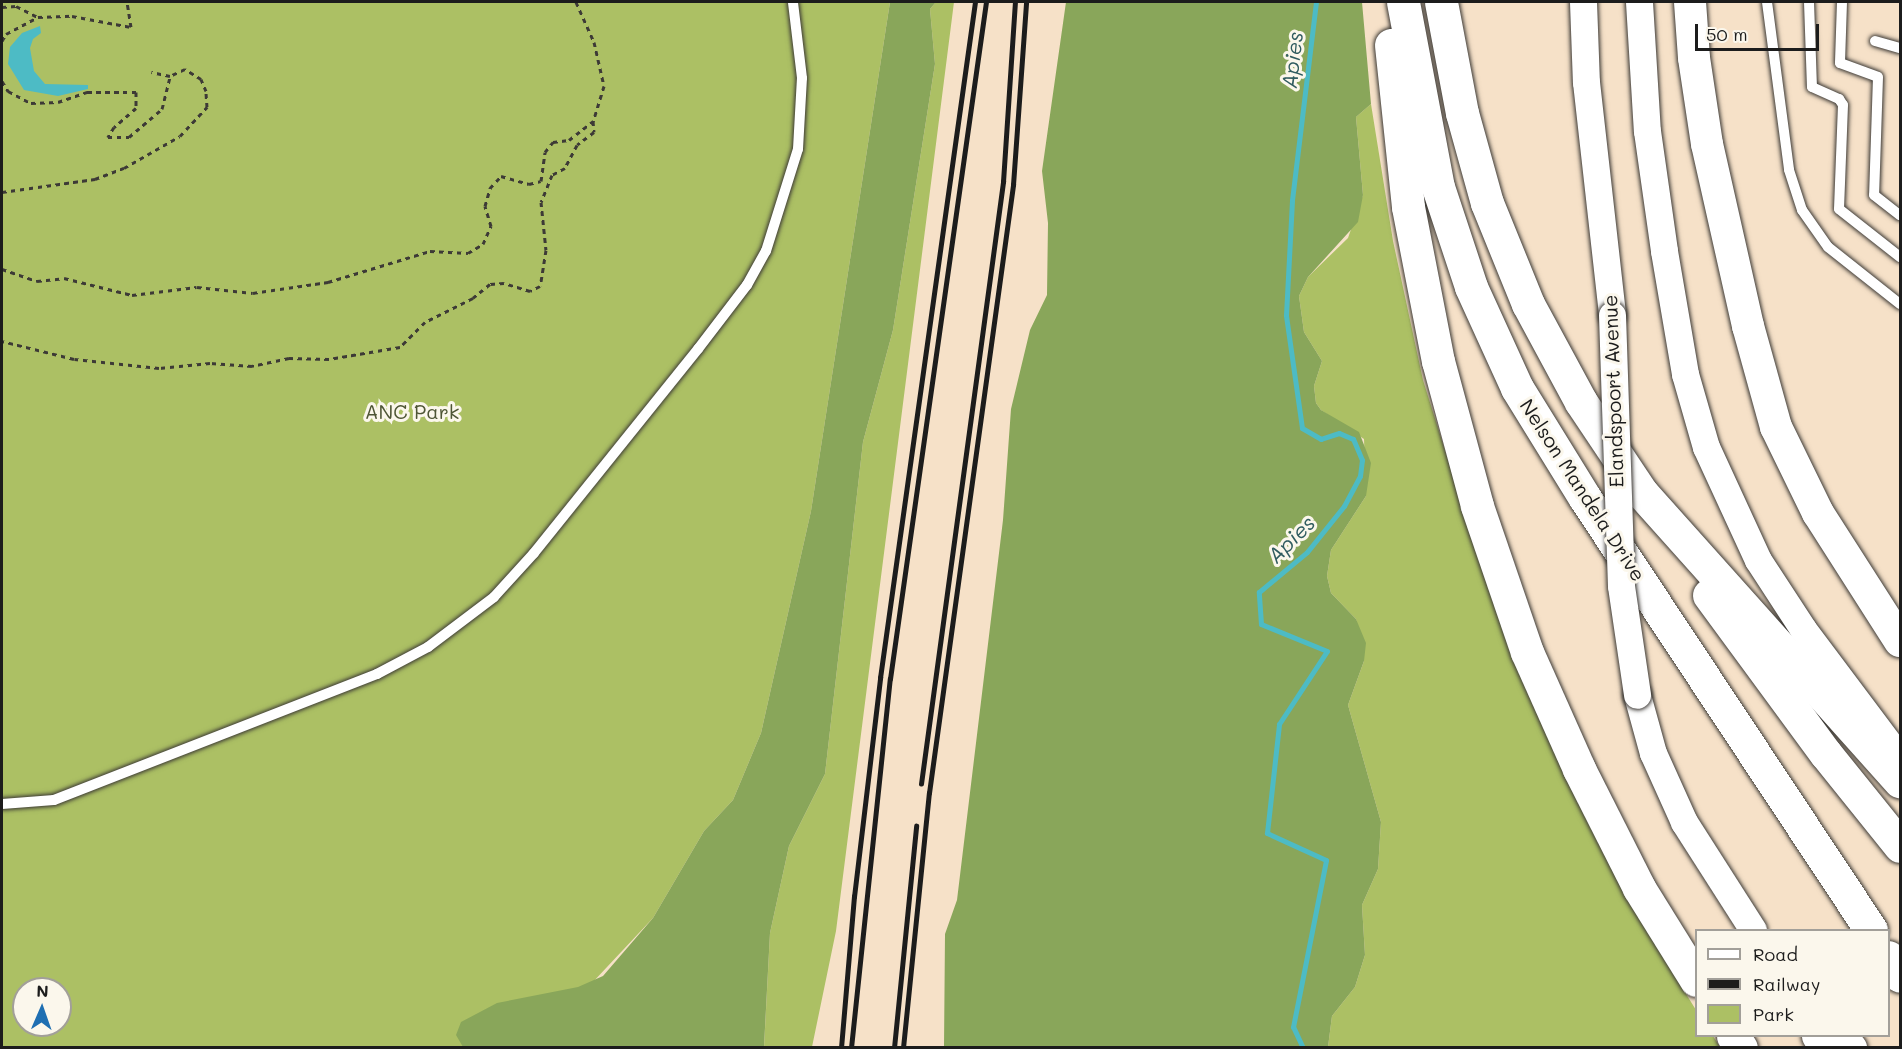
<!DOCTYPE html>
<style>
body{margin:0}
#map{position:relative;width:1902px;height:1049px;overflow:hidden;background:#f6e1c8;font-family:Mali,sans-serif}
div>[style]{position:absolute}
.green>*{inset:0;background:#acc064}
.forest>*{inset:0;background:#89a65a}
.water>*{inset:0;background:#4dbbc5}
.stream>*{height:5px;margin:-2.5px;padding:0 2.5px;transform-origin:2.5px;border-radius:2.5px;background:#4dbbc5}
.path>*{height:3px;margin-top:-1.5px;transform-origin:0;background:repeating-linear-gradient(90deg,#3d3a36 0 4.5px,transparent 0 9px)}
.roads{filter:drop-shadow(0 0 2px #3d3a36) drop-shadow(0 0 2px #3d3a36)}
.service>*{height:10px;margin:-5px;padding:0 5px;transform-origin:5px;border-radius:5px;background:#fff}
.secondary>*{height:27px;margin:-13.5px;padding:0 13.5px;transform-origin:13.5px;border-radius:13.5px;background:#fff}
.primary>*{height:32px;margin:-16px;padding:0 16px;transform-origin:16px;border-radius:16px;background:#fff}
.trunk>*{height:33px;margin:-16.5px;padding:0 16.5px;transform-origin:16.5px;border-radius:16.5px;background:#fff}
.rail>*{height:4.5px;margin:-2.25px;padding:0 2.25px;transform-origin:2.25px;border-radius:2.25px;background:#1c1c1c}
.bridges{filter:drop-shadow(0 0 2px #3d3a36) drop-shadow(0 0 2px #3d3a36)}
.secondary-bridge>*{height:27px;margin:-13.5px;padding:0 13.5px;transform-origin:13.5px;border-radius:13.5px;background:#fff}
span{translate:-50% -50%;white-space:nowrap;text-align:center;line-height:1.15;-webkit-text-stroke:6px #fbf7ec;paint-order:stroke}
.street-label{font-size:20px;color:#1c1c1c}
.park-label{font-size:20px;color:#4e5535}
.water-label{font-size:21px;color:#305c60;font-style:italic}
.frame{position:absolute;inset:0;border:3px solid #1c1c1c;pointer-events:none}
.legend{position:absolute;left:1695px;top:929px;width:195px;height:108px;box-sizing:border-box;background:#fbf7ec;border:2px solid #a29f99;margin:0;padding:8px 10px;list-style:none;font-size:18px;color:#1c1c1c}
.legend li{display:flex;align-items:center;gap:12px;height:30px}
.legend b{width:30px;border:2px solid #a29f99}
.north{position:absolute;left:12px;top:977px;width:60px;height:60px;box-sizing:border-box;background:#fbf7ec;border:2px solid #a29f99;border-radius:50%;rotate:2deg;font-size:16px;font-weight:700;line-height:24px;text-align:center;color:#1c1c1c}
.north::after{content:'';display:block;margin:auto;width:21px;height:27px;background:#1f6fb2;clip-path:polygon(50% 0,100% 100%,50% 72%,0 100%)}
.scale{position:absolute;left:1695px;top:24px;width:124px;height:27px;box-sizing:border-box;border:3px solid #1c1c1c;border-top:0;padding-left:8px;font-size:18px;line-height:21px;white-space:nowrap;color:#1c1c1c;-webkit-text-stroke:4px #fbf7ec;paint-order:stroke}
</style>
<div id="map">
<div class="green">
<i style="clip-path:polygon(evenodd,2px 2px,890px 2px,811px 511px,761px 733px,733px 800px,704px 831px,653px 918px,592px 983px,463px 1047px,2px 1048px,2px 2px,24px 989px,60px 989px,60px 1025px,24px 1025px,24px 989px)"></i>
<i style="clip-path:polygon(936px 2px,954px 2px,836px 931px,812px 1047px,764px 1048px,770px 933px,789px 846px,825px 774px,863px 442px,893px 330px,935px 64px,930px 9px)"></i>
<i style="clip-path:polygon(1371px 104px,1393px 241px,1423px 380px,1488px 588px,1678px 981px,1696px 1010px,1696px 1036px,1713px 1036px,1720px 1047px,1328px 1047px,1332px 1016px,1355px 987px,1365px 955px,1362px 905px,1378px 869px,1381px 822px,1348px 705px,1364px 661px,1356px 619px,1331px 593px,1327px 576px,1331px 550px,1366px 496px,1364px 439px,1321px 410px,1316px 403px,1314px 386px,1322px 361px,1304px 332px,1299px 296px,1308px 277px,1348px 238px,1363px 195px,1356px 117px)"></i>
</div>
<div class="forest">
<i style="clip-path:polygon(890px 2px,936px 2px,930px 9px,935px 64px,893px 330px,863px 442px,825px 774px,789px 846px,770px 933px,764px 1047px,463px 1047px,456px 1035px,461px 1022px,497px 1003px,578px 987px,603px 976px,653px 918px,704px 831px,733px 800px,761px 733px,811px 511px)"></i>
<i style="clip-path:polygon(1066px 2px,1362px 2px,1371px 104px,1356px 117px,1363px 195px,1358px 222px,1308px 277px,1299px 296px,1304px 332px,1322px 361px,1314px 386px,1316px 403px,1321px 410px,1359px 432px,1371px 463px,1366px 496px,1331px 550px,1327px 576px,1331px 593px,1356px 619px,1366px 643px,1364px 661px,1348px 705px,1381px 822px,1378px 869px,1362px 905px,1365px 955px,1355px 987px,1332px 1016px,1328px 1047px,944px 1047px,945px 934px,957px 900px,1003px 520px,1011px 409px,1030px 330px,1047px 295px,1048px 223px,1042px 171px)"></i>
</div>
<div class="water">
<i style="clip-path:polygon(40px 26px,41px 33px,33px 39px,30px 48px,34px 71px,45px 84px,88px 85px,88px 89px,58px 96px,24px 90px,8px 64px,10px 47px,22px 33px)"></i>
</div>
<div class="stream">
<i style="left:1303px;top:1048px;width:23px;rotate:-115deg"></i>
<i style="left:1293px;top:1027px;width:170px;rotate:-78.8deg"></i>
<i style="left:1326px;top:860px;width:65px;rotate:-155.4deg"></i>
<i style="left:1267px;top:833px;width:110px;rotate:-83.7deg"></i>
<i style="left:1279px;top:724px;width:87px;rotate:-56.7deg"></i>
<i style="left:1327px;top:651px;width:71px;rotate:-157.8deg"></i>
<i style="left:1261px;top:624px;width:32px;rotate:-94deg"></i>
<i style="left:1259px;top:592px;width:62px;rotate:-39.8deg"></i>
<i style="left:1307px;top:552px;width:59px;rotate:-51.2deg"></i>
<i style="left:1344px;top:506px;width:34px;rotate:-62deg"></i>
<i style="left:1360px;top:476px;width:16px;rotate:-83deg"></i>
<i style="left:1362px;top:460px;width:23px;rotate:-113deg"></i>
<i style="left:1353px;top:439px;width:15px;rotate:-157deg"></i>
<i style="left:1339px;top:433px;width:19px;rotate:162deg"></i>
<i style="left:1321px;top:439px;width:22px;rotate:-150deg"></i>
<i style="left:1302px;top:428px;width:114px;rotate:-98.1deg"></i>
<i style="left:1286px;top:315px;width:115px;rotate:-87deg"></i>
<i style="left:1292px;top:200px;width:199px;rotate:-83.1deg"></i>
</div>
<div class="path">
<i style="left:576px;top:2px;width:44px;rotate:65.8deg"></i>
<i style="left:594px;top:42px;width:45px;rotate:77.2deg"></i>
<i style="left:604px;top:86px;width:37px;rotate:107deg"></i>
<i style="left:2px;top:7px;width:14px;rotate:-4deg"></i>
<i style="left:16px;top:6px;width:25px;rotate:27deg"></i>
<i style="left:2px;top:41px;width:8px;rotate:-60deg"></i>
<i style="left:6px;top:34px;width:36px;rotate:-28deg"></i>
<i style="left:38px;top:17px;width:34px;rotate:-2deg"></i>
<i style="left:72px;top:16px;width:60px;rotate:10.6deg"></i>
<i style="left:131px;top:27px;width:25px;rotate:-99deg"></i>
<i style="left:2px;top:81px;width:12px;rotate:59deg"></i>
<i style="left:8px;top:91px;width:26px;rotate:28deg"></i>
<i style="left:31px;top:103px;width:27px;rotate:-2deg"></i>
<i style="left:58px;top:102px;width:31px;rotate:-19deg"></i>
<i style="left:87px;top:92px;width:49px"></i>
<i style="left:136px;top:92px;width:16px;rotate:90deg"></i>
<i style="left:136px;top:108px;width:29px;rotate:139deg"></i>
<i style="left:114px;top:127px;width:12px;rotate:121deg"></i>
<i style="left:108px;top:137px;width:21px"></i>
<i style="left:129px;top:137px;width:43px;rotate:-40.3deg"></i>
<i style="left:162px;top:109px;width:34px;rotate:-76deg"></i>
<i style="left:170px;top:76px;width:19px;rotate:-168deg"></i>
<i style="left:2px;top:192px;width:94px;rotate:-8deg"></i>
<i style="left:95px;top:179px;width:31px;rotate:-21deg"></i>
<i style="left:124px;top:168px;width:64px;rotate:-29.7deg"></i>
<i style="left:180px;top:136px;width:40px;rotate:-47deg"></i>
<i style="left:207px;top:107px;width:16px;rotate:-94deg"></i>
<i style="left:206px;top:91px;width:13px;rotate:-113deg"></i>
<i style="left:201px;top:79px;width:19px;rotate:-148deg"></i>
<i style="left:185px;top:69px;width:17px;rotate:155deg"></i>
<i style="left:2px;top:269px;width:37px;rotate:19deg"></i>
<i style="left:37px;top:281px;width:27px;rotate:-6deg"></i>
<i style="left:64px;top:278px;width:70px;rotate:14deg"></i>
<i style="left:132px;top:295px;width:65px;rotate:-7deg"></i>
<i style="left:197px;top:287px;width:56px;rotate:6.1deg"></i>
<i style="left:253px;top:293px;width:76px;rotate:-8.3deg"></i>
<i style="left:328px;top:282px;width:107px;rotate:-16.9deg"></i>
<i style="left:430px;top:251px;width:38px;rotate:3deg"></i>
<i style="left:468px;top:253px;width:17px;rotate:-31deg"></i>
<i style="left:483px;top:244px;width:20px;rotate:-66deg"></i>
<i style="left:491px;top:226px;width:21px;rotate:-107deg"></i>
<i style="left:485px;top:206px;width:19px;rotate:-74deg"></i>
<i style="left:490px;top:188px;width:16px;rotate:-47deg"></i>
<i style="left:501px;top:176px;width:29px;rotate:16deg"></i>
<i style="left:529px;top:184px;width:12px;rotate:-14deg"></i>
<i style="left:541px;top:181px;width:29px;rotate:-82deg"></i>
<i style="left:545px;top:152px;width:13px;rotate:-51deg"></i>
<i style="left:553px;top:142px;width:16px;rotate:-7deg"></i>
<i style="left:569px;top:140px;width:31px;rotate:-38deg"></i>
<i style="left:593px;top:121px;width:11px;rotate:85deg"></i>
<i style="left:594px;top:132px;width:21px;rotate:143deg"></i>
<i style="left:577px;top:145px;width:26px;rotate:118deg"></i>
<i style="left:565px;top:168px;width:15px;rotate:152deg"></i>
<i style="left:552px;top:175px;width:29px;rotate:112deg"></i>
<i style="left:541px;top:202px;width:48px;rotate:84.1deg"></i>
<i style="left:546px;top:250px;width:36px;rotate:99deg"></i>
<i style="left:540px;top:286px;width:11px;rotate:153deg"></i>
<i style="left:530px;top:291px;width:27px;rotate:-163deg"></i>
<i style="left:504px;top:283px;width:14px;rotate:176deg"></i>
<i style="left:490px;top:284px;width:22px;rotate:141deg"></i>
<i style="left:473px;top:298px;width:54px;rotate:153.4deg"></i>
<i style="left:425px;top:322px;width:35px;rotate:135deg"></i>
<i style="left:400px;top:347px;width:72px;rotate:170.4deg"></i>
<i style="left:329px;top:359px;width:40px;rotate:-178.6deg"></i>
<i style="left:289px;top:358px;width:38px;rotate:168deg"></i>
<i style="left:252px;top:366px;width:42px;rotate:-175.9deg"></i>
<i style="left:210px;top:363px;width:51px;rotate:174.4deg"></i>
<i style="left:159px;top:368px;width:85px;rotate:-174deg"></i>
<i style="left:74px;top:359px;width:74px;rotate:-166deg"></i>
</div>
<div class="roads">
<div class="service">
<i style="left:1767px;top:2px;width:169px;rotate:82.5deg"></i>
<i style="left:1789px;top:170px;width:42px;rotate:72deg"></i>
<i style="left:1802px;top:210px;width:45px;rotate:54.9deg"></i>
<i style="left:1828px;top:247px;width:92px;rotate:38.4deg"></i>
<i style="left:1809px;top:2px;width:85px;rotate:88deg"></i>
<i style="left:1812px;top:87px;width:30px;rotate:24deg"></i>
<i style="left:1839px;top:99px;width:7px;rotate:56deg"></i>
<i style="left:1843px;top:105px;width:104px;rotate:92.2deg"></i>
<i style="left:1839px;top:209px;width:78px;rotate:38.2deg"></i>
<i style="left:1842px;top:2px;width:61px;rotate:91.9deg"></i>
<i style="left:1840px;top:63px;width:40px;rotate:20.2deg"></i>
<i style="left:1878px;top:77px;width:118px;rotate:91.9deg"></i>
<i style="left:1874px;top:195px;width:33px;rotate:38deg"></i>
<i style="left:1875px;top:41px;width:26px;rotate:16deg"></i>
<i style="left:2px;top:804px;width:52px;rotate:-4.4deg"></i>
<i style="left:54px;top:800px;width:347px;rotate:-21.3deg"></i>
<i style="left:377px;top:674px;width:58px;rotate:-27.9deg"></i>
<i style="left:428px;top:647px;width:83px;rotate:-37.1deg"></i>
<i style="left:494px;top:597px;width:59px;rotate:-47.7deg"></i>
<i style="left:534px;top:553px;width:262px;rotate:-51.2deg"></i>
<i style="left:698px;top:349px;width:81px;rotate:-52.6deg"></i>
<i style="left:747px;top:285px;width:39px;rotate:-61deg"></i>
<i style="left:766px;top:251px;width:107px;rotate:-72.6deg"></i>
<i style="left:798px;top:149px;width:71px;rotate:-86.8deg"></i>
<i style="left:802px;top:78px;width:77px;rotate:-96.8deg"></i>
</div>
<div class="secondary">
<i style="left:1583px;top:2px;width:80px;rotate:87.9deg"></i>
<i style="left:1586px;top:82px;width:234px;rotate:83.6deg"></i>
<i style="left:1639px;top:2px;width:129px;rotate:86.5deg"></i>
<i style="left:1647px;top:131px;width:121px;rotate:81.9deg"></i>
<i style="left:1664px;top:251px;width:125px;rotate:80.3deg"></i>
<i style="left:1685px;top:374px;width:76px;rotate:74deg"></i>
<i style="left:1706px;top:447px;width:124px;rotate:65.3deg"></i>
<i style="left:1758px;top:560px;width:82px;rotate:56.9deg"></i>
<i style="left:1803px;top:629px;width:161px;rotate:53.1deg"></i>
<i style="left:1637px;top:695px;width:60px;rotate:74.6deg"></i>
<i style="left:1653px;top:753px;width:76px;rotate:65.8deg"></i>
<i style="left:1684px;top:822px;width:128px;rotate:57.4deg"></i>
</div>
<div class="primary">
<i style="left:1690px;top:2px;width:56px;rotate:85.9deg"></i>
<i style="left:1694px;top:58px;width:87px;rotate:81.4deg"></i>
<i style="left:1707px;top:144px;width:187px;rotate:77.3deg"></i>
<i style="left:1748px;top:326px;width:105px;rotate:74.5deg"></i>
<i style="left:1776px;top:427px;width:96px;rotate:64deg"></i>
<i style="left:1818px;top:513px;width:152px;rotate:57.4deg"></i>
<i style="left:1818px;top:1036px;width:15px;rotate:53deg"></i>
</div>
<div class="trunk">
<i style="left:1403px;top:2px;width:188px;rotate:79.3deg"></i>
<i style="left:1438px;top:187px;width:105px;rotate:71.7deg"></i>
<i style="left:1471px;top:287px;width:111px;rotate:65.5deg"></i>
<i style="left:1517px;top:388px;width:129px;rotate:58.3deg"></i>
<i style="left:1585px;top:498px;width:518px;rotate:56.49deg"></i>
<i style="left:1441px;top:2px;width:113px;rotate:79.3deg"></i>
<i style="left:1462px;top:113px;width:93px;rotate:74.5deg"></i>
<i style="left:1487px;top:203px;width:109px;rotate:67.9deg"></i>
<i style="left:1528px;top:304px;width:111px;rotate:61.6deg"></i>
<i style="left:1581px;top:402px;width:110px;rotate:56.2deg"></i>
<i style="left:1642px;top:493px;width:387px;rotate:48.2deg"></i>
<i style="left:1391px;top:45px;width:163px;rotate:84deg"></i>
<i style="left:1408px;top:207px;width:157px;rotate:79deg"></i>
<i style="left:1438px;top:361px;width:150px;rotate:74.9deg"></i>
<i style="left:1477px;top:506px;width:154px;rotate:71.1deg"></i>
<i style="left:1527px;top:652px;width:128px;rotate:66deg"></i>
<i style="left:1579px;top:769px;width:133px;rotate:63.2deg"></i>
<i style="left:1639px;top:888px;width:108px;rotate:58.2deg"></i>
<i style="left:1709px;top:595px;width:197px;rotate:53.7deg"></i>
<i style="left:1826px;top:754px;width:118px;rotate:51.2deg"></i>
<i style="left:1888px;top:957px;width:22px;rotate:58deg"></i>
<i style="left:1733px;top:1036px;width:14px;rotate:56deg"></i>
<i style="left:1840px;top:1036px;width:16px;rotate:50deg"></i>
</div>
</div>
<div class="rail">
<i style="left:921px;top:784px;width:608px;rotate:-82.24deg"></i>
<i style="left:1003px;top:182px;width:180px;rotate:-86.2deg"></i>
<i style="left:841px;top:1048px;width:152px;rotate:-85.1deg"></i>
<i style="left:854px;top:897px;width:221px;rotate:-83.2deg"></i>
<i style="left:880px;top:678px;width:683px;rotate:-82deg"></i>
<i style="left:851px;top:1048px;width:371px;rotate:-84deg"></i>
<i style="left:890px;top:679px;width:684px;rotate:-81.93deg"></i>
<i style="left:894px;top:1048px;width:223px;rotate:-84.3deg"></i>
<i style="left:903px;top:1048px;width:256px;rotate:-84.2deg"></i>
<i style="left:929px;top:793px;width:614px;rotate:-82.13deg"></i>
<i style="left:1013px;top:185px;width:183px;rotate:-85.9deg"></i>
</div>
<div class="bridges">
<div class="secondary-bridge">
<i style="left:1612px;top:315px;width:271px;rotate:88.1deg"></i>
<i style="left:1621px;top:586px;width:110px;rotate:81.6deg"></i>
</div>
</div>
<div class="street-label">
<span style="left:1613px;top:391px;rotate:-92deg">Elandspoort Avenue</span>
<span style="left:1583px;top:490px;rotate:57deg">Nelson Mandela Drive</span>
</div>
<div class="park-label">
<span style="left:412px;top:411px">ANC Park</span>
</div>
<div class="water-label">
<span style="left:1292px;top:60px;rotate:-83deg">Apies</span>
<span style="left:1291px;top:539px;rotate:-45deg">Apies</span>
</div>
<div class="frame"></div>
<ul class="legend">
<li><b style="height:8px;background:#fff"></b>Road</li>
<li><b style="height:8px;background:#1c1c1c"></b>Railway</li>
<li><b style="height:16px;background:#acc064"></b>Park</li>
</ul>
<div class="north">N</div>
<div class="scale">50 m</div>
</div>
